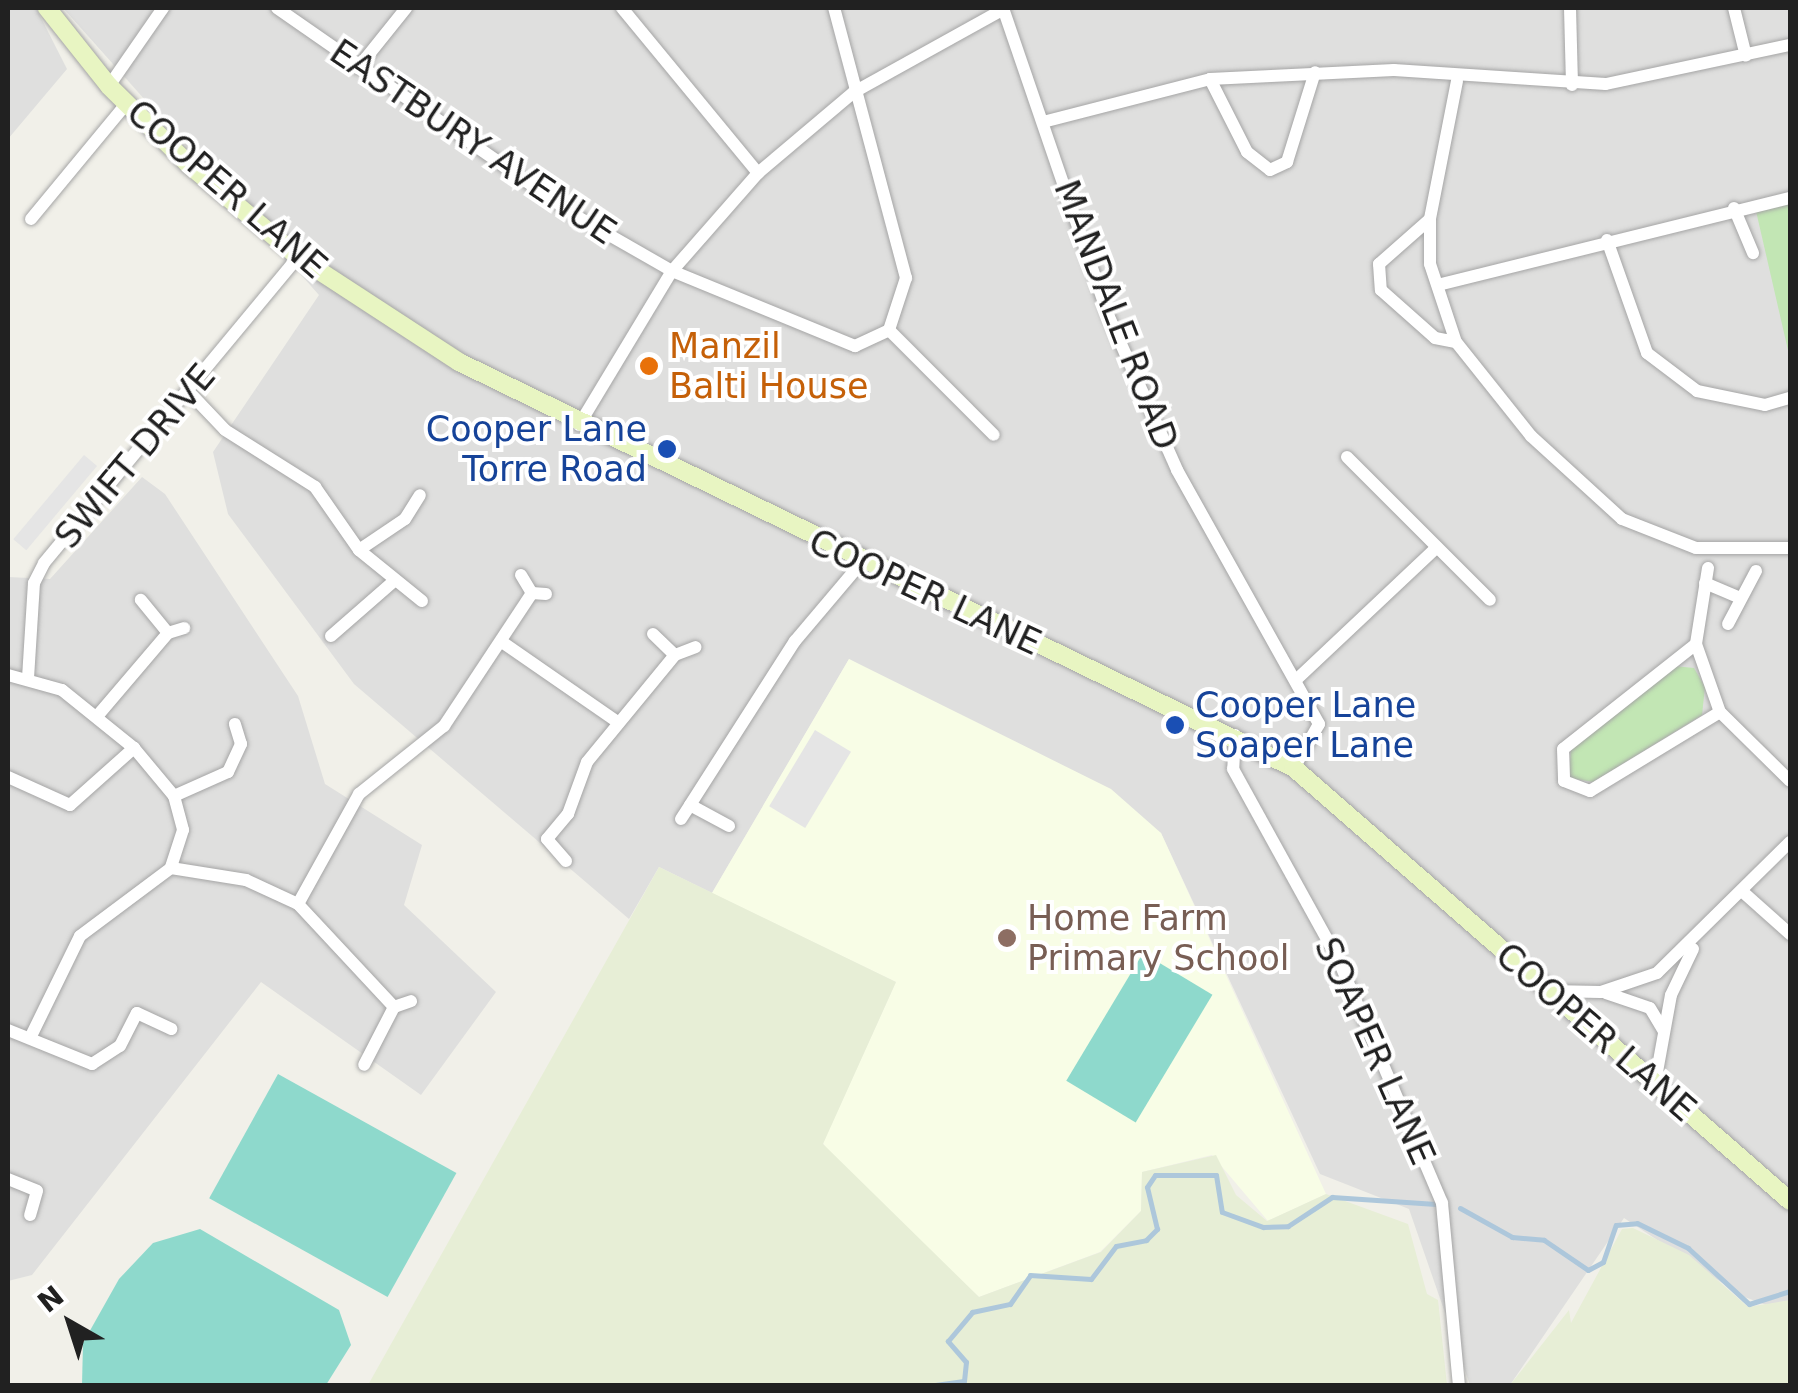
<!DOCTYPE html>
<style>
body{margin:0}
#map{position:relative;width:1798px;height:1393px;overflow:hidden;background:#f1f0e9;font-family:"DejaVu Sans",sans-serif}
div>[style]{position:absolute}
.residential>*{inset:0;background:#dfdfde}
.education>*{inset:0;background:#f8fde6}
.farmland>*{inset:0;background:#e7eed6}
.grass>*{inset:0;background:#c2e6b4}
.pitch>*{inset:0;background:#8ed9cc;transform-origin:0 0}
.parking>*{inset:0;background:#e5e5e5;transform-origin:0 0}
.stream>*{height:5px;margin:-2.5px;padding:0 2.5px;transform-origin:2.5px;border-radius:2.5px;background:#adc7db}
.roads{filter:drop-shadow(0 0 2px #a5a5a5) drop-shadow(0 0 2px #a5a5a5)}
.minor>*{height:12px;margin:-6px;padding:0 6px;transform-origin:6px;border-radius:6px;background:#fff}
.secondary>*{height:18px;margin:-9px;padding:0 9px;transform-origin:9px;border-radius:9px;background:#e8f5c2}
.dots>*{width:28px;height:28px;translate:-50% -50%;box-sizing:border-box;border:5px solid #fff;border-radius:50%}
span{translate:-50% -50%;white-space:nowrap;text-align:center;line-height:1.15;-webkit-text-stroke:8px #fff;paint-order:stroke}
.street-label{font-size:35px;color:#212121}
.food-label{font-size:35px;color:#c56008}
.left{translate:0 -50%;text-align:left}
.transit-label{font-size:35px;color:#164399}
.right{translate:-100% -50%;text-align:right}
.education-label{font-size:35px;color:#785e54}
.frame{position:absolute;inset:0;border:10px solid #212121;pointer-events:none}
.north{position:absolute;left:20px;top:1273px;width:100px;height:100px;-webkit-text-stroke:8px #fff;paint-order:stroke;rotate:321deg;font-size:28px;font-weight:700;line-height:40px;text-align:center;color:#212121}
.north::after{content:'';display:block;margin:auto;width:35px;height:45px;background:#212121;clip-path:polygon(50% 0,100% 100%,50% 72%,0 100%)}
</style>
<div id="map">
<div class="residential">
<i style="clip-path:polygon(8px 8px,36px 8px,67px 69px,8px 139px)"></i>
<i style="clip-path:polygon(63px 8px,1790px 8px,1790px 1314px,1742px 1296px,1624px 1218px,1510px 1385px,1470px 1385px,1409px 1209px,1320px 1174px,1161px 833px,849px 659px,712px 893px,659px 867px,629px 919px,354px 684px,228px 514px,213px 452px,319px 295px)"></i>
<i style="clip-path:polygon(142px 477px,165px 494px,298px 696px,325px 784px,422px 845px,404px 905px,496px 992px,421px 1095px,261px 982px,32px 1275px,8px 1281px,8px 577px,50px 579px)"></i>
</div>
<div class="education">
<i style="clip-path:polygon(849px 659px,1111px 789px,1161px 833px,1326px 1194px,1268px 1221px,1212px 1155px,1142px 1172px,1141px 1211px,1100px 1252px,979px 1297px,840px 1169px,823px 1143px,896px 982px,712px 893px)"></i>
</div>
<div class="farmland">
<i style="clip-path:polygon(659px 867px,896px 982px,823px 1144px,979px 1297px,1101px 1252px,1141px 1211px,1142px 1172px,1216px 1155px,1236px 1195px,1267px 1221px,1326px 1194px,1408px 1224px,1427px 1294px,1438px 1300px,1447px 1385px,368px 1385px)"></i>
<i style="clip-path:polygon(1633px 1228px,1689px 1255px,1748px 1307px,1790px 1300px,1790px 1385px,1510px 1385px,1569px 1310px,1571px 1323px,1622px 1229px)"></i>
</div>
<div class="grass">
<i style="clip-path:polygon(1790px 203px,1790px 359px,1756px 211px)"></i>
<i style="clip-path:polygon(1674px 666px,1694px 668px,1705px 687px,1702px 715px,1593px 782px,1569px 778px,1571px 747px)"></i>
</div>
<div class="pitch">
<i style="left:1143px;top:953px;width:81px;height:149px;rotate:31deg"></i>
<i style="left:278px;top:1074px;width:204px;height:142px;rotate:29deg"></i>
<i style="clip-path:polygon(200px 1229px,339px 1310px,351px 1345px,326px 1385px,82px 1385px,83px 1343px,119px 1279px,153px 1243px)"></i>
</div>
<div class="parking">
<i style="left:84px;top:455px;width:17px;height:110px;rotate:40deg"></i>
<i style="left:815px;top:730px;width:42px;height:89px;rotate:31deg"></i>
</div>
<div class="stream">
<i style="left:1460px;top:1208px;width:60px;rotate:29.1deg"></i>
<i style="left:1512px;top:1237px;width:32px;rotate:5deg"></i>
<i style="left:1544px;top:1240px;width:53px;rotate:34.3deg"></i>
<i style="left:1588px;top:1270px;width:17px;rotate:-28deg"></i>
<i style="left:1603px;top:1262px;width:39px;rotate:-71deg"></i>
<i style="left:1616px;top:1225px;width:21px;rotate:-5deg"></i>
<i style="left:1637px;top:1223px;width:57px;rotate:26.1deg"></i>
<i style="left:1688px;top:1248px;width:83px;rotate:42.6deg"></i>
<i style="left:1749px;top:1304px;width:43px;rotate:-17.6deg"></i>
<i style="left:928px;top:1386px;width:36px;rotate:-8deg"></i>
<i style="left:964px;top:1381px;width:19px;rotate:-84deg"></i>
<i style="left:966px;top:1362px;width:28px;rotate:-131deg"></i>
<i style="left:948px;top:1341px;width:38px;rotate:-50deg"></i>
<i style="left:972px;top:1312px;width:39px;rotate:-12deg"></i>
<i style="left:1010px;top:1304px;width:35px;rotate:-55deg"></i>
<i style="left:1030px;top:1275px;width:61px;rotate:3.8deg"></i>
<i style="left:1091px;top:1279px;width:41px;rotate:-52.9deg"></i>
<i style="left:1116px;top:1246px;width:31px;rotate:-11deg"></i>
<i style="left:1146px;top:1240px;width:16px;rotate:-45deg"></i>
<i style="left:1157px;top:1229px;width:43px;rotate:-103.4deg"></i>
<i style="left:1147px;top:1187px;width:14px;rotate:-56deg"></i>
<i style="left:1155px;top:1175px;width:61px"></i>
<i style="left:1216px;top:1175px;width:37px;rotate:81deg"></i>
<i style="left:1222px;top:1212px;width:44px;rotate:20.1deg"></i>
<i style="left:1263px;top:1227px;width:25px;rotate:-2deg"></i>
<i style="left:1288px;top:1226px;width:53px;rotate:-33.4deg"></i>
<i style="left:1332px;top:1197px;width:104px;rotate:3.9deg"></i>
</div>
<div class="roads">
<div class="minor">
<i style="left:277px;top:8px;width:364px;rotate:34.8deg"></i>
<i style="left:576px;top:216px;width:111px;rotate:29.8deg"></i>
<i style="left:672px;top:271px;width:198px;rotate:22.3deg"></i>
<i style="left:855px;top:346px;width:38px;rotate:-25deg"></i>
<i style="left:889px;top:330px;width:55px;rotate:-71.9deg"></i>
<i style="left:906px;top:278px;width:279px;rotate:-104.9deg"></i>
<i style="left:622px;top:8px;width:214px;rotate:50.5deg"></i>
<i style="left:1003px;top:8px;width:327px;rotate:71.1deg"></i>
<i style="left:1109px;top:317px;width:167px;rotate:66deg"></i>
<i style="left:1177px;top:470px;width:291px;rotate:60.8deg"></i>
<i style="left:1319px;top:724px;width:51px;rotate:119.6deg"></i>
<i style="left:1570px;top:8px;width:77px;rotate:88.5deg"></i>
<i style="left:1734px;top:8px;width:49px;rotate:76deg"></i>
<i style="left:358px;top:68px;width:77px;rotate:-51.3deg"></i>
<i style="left:1210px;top:79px;width:82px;rotate:63.1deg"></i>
<i style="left:1247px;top:152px;width:29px;rotate:38deg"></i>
<i style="left:1270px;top:170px;width:19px;rotate:-25deg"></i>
<i style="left:1287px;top:162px;width:94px;rotate:-72.7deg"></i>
<i style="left:1457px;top:81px;width:141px;rotate:101.1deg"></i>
<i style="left:1430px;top:219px;width:45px;rotate:90deg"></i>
<i style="left:1430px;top:264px;width:82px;rotate:71.6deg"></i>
<i style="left:1456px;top:342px;width:120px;rotate:51.4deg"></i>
<i style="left:1531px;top:436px;width:123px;rotate:42.4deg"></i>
<i style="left:1622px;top:519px;width:79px;rotate:21.4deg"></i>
<i style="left:1696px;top:548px;width:94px"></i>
<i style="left:109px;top:86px;width:95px;rotate:-55.3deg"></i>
<i style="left:1043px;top:122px;width:172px;rotate:-14.4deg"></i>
<i style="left:1210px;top:79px;width:184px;rotate:-2.8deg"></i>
<i style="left:1394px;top:70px;width:212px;rotate:3.8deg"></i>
<i style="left:1606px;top:84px;width:188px;rotate:-12deg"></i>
<i style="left:1734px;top:208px;width:49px;rotate:67.1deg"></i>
<i style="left:31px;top:219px;width:151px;rotate:-50.4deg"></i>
<i style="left:1430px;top:219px;width:68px;rotate:138.6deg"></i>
<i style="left:1379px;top:264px;width:26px;rotate:86deg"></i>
<i style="left:1381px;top:290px;width:72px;rotate:41.6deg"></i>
<i style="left:1435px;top:338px;width:21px;rotate:11deg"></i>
<i style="left:1607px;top:240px;width:120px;rotate:70.5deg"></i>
<i style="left:1647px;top:353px;width:63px;rotate:37.2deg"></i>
<i style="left:1697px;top:391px;width:69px;rotate:11.6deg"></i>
<i style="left:1765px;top:405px;width:26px;rotate:-16deg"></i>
<i style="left:1438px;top:285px;width:363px;rotate:-13.9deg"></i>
<i style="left:889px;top:330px;width:148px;rotate:45deg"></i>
<i style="left:189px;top:392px;width:52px;rotate:46.5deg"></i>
<i style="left:225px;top:430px;width:107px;rotate:32.3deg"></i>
<i style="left:315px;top:487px;width:77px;rotate:55.1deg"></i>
<i style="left:359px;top:550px;width:81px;rotate:39deg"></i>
<i style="left:579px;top:425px;width:180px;rotate:-58.9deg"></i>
<i style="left:672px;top:271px;width:130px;rotate:-48.7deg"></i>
<i style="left:758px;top:173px;width:126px;rotate:-40.2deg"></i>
<i style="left:854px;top:92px;width:171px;rotate:-29deg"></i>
<i style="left:1347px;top:457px;width:202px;rotate:45deg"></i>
<i style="left:359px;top:550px;width:55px;rotate:-34deg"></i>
<i style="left:405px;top:519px;width:28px;rotate:-58deg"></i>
<i style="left:1708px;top:568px;width:77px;rotate:99deg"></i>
<i style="left:1696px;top:644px;width:72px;rotate:70.6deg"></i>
<i style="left:1720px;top:712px;width:98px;rotate:44.6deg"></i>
<i style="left:521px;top:575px;width:21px;rotate:59deg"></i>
<i style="left:532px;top:593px;width:14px;rotate:4deg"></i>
<i style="left:1705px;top:583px;width:39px;rotate:23deg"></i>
<i style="left:1728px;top:624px;width:60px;rotate:-62.2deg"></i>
<i style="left:168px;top:633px;width:17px;rotate:-17deg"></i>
<i style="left:653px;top:634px;width:30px;rotate:44deg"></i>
<i style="left:331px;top:636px;width:84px;rotate:-41.1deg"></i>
<i style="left:502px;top:642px;width:139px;rotate:34.7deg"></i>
<i style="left:1696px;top:644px;width:169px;rotate:141.7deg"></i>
<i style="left:1563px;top:749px;width:32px;rotate:88deg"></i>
<i style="left:1564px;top:781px;width:28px;rotate:21deg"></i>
<i style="left:1590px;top:791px;width:152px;rotate:-31.3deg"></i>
<i style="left:8px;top:675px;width:56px;rotate:15.5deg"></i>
<i style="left:62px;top:690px;width:92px;rotate:38.9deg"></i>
<i style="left:134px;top:748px;width:62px;rotate:50.2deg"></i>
<i style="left:174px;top:796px;width:35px;rotate:75deg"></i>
<i style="left:183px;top:830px;width:40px;rotate:108deg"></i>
<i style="left:28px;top:678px;width:95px;rotate:-86.4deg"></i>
<i style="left:34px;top:583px;width:22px;rotate:-63deg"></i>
<i style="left:44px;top:563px;width:398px;rotate:-50.3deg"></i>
<i style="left:1297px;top:679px;width:192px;rotate:-43.3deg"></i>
<i style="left:99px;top:714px;width:106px;rotate:-49.6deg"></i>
<i style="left:168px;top:633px;width:43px;rotate:-129.3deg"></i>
<i style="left:1235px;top:735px;width:34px;rotate:93deg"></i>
<i style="left:1233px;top:769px;width:217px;rotate:61.1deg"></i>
<i style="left:1338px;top:959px;width:265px;rotate:66.9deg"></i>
<i style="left:1442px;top:1203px;width:184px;rotate:84.7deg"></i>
<i style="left:8px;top:777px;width:68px;rotate:24.3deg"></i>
<i style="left:70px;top:805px;width:86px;rotate:-41.7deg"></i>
<i style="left:174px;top:796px;width:59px;rotate:-24deg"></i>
<i style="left:228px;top:772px;width:31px;rotate:-65deg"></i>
<i style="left:241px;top:744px;width:21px;rotate:-107deg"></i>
<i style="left:681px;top:819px;width:17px;rotate:-57deg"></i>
<i style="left:729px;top:826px;width:44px;rotate:-151.7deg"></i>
<i style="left:690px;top:805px;width:195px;rotate:-57.4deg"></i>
<i style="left:795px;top:641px;width:102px;rotate:-49.8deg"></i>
<i style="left:566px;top:861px;width:29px;rotate:-131deg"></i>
<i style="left:547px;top:839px;width:33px;rotate:-50deg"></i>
<i style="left:568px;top:814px;width:55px;rotate:-69.9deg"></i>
<i style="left:587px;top:762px;width:139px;rotate:-50.6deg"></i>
<i style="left:675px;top:655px;width:22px;rotate:-21deg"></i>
<i style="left:171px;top:868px;width:76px;rotate:9.1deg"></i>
<i style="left:246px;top:880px;width:57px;rotate:24.8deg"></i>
<i style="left:298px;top:904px;width:141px;rotate:47deg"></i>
<i style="left:394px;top:1007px;width:65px;rotate:117.3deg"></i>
<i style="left:1744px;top:893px;width:62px;rotate:41.7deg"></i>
<i style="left:298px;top:904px;width:126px;rotate:-61deg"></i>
<i style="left:359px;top:794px;width:109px;rotate:-38.7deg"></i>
<i style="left:444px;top:726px;width:159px;rotate:-56.5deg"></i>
<i style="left:1549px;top:991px;width:52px;rotate:1.1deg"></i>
<i style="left:1601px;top:992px;width:59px;rotate:-18.7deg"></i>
<i style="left:1657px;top:973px;width:187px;rotate:-44.6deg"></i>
<i style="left:1606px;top:993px;width:46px;rotate:18.8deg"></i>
<i style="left:1650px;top:1008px;width:26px;rotate:59deg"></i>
<i style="left:394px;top:1007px;width:18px;rotate:-19deg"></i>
<i style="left:8px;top:1030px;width:91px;rotate:22deg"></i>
<i style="left:92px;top:1064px;width:33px;rotate:-33deg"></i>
<i style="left:120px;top:1046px;width:37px;rotate:-63deg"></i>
<i style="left:137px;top:1013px;width:38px;rotate:25deg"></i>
<i style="left:32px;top:1034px;width:109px;rotate:-63.9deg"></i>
<i style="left:80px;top:936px;width:114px;rotate:-36.8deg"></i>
<i style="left:1655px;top:1083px;width:89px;rotate:-79.7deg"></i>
<i style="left:1671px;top:995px;width:51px;rotate:-64.4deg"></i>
<i style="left:8px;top:1179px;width:31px;rotate:22deg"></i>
<i style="left:37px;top:1191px;width:25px;rotate:106deg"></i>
</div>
<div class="secondary">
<i style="left:47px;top:8px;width:100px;rotate:51.5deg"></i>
<i style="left:109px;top:86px;width:111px;rotate:44.6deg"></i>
<i style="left:188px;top:164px;width:148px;rotate:40.1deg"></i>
<i style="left:301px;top:259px;width:189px;rotate:33.1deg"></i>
<i style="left:459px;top:362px;width:928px;rotate:25.93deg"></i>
<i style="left:1294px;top:768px;width:658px;rotate:41.12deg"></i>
</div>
</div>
<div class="dots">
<i style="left:649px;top:366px;background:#e8710a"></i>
<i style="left:667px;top:449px;background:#1a4fb4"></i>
<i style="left:1175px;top:725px;background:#1a4fb4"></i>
<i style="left:1007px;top:938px;background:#8d6e63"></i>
</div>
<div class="street-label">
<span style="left:473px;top:142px;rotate:34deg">EASTBURY AVENUE</span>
<span style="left:227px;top:189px;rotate:41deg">COOPER LANE</span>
<span style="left:1116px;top:315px;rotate:69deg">MANDALE ROAD</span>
<span style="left:135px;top:456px;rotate:-50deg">SWIFT DRIVE</span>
<span style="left:925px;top:592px;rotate:25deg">COOPER LANE</span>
<span style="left:1596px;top:1032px;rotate:41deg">COOPER LANE</span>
<span style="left:1375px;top:1051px;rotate:66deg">SOAPER LANE</span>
</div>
<div class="food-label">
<span class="left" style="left:669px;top:366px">Manzil<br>Balti House</span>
</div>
<div class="transit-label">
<span class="right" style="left:647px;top:449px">Cooper Lane<br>Torre Road</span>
<span class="left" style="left:1195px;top:725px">Cooper Lane<br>Soaper Lane</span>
</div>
<div class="education-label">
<span class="left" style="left:1027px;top:938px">Home Farm<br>Primary School</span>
</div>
<div class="frame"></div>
<div class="north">N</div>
</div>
